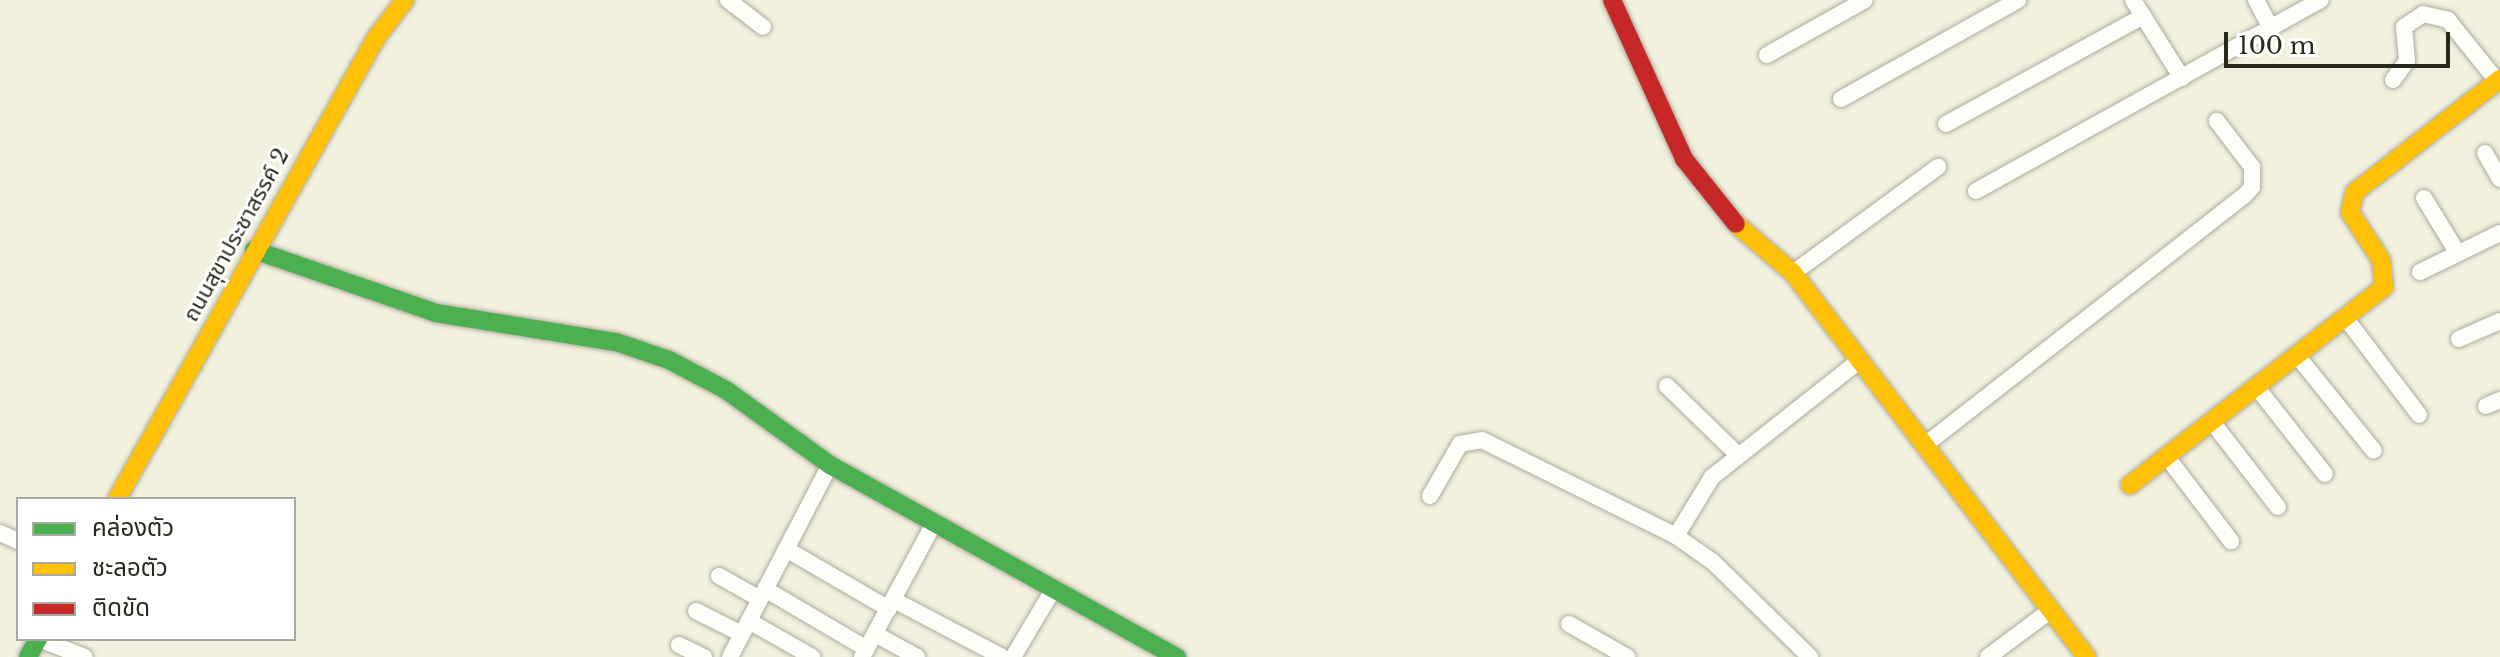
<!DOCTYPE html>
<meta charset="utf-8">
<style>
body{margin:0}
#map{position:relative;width:2500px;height:657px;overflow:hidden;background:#f2f1de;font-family:"Libre Baskerville","Noto Sans Thai",serif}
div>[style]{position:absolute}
.roads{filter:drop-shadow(0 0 2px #acab9c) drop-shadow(0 0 2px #acab9c)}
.street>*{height:16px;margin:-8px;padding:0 8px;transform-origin:8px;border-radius:8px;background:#fdfdfa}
.fast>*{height:18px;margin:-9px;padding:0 9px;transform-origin:9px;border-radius:9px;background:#4caf50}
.slow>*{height:18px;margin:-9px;padding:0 9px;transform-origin:9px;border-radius:9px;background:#ffc107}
.jam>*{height:18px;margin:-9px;padding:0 9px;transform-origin:9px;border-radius:9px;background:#c62828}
span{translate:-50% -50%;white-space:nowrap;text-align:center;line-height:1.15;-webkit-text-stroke:6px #fff;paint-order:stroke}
.street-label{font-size:22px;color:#28281b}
.legend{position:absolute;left:16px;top:497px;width:280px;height:144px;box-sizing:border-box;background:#fff;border:2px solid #a9a9a4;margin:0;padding:10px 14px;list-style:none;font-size:24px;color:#28281b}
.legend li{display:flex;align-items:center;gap:16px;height:40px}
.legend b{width:40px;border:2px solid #a9a9a4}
.scale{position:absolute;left:2224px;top:32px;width:226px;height:36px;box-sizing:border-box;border:4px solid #28281b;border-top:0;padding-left:10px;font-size:24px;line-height:28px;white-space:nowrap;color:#28281b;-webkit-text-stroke:6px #fff;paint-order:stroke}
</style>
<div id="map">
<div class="roads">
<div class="street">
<i style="left:728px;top:0;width:44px;rotate:37.6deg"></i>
<i style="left:2133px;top:0;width:92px;rotate:57.9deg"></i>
<i style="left:2256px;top:0;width:32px;rotate:62deg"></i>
<i style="left:1767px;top:55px;width:112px;rotate:-29.3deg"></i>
<i style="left:2393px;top:80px;width:24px;rotate:-54deg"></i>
<i style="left:2407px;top:61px;width:34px;rotate:-95deg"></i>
<i style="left:2404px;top:27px;width:23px;rotate:-34deg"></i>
<i style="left:2423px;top:14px;width:26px;rotate:13deg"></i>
<i style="left:2448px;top:20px;width:78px;rotate:51.2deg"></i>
<i style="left:1841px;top:99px;width:203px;rotate:-29.2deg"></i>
<i style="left:1946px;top:124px;width:225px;rotate:-28.7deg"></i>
<i style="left:2485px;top:153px;width:30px;rotate:60deg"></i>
<i style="left:1976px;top:191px;width:394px;rotate:-29deg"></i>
<i style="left:2424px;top:198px;width:63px;rotate:58.6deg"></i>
<i style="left:2420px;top:272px;width:89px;rotate:-26deg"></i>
<i style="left:1793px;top:273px;width:180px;rotate:-36.2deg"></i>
<i style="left:2347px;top:320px;width:119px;rotate:52.8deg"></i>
<i style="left:2459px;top:339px;width:45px;rotate:-23.7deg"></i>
<i style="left:2299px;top:358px;width:119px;rotate:51.1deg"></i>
<i style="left:1667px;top:386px;width:99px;rotate:44.2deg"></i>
<i style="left:2258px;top:389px;width:108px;rotate:51.8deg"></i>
<i style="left:2486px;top:406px;width:15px;rotate:-23deg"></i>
<i style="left:2213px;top:423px;width:106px;rotate:52.3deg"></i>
<i style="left:1925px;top:445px;width:405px;rotate:-38deg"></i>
<i style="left:2244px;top:196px;width:12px;rotate:-48deg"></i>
<i style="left:2252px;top:187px;width:20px;rotate:-90deg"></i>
<i style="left:2252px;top:167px;width:58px;rotate:-127.3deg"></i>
<i style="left:2167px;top:457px;width:106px;rotate:52.7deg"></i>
<i style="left:1430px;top:496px;width:60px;rotate:-60deg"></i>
<i style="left:1460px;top:444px;width:22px;rotate:-10deg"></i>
<i style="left:1482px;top:440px;width:216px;rotate:26.3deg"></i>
<i style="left:1676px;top:536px;width:45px;rotate:35.1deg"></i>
<i style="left:1713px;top:562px;width:136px;rotate:44.4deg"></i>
<i style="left:0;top:533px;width:20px;rotate:24deg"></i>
<i style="left:1676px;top:536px;width:69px;rotate:-58.6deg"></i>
<i style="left:1712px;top:477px;width:187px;rotate:-38.3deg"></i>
<i style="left:786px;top:549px;width:119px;rotate:30.2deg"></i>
<i style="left:719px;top:576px;width:47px;rotate:29.3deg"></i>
<i style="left:765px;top:589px;width:118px;rotate:30.5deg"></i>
<i style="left:894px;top:600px;width:122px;rotate:27.8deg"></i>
<i style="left:696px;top:611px;width:51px;rotate:26.6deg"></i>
<i style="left:749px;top:621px;width:73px;rotate:29.7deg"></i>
<i style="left:1569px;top:624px;width:67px;rotate:29.6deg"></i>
<i style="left:875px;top:634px;width:48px;rotate:28.7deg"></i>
<i style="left:39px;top:639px;width:49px;rotate:21.4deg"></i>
<i style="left:679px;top:645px;width:28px;rotate:26deg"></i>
<i style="left:730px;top:657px;width:216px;rotate:-62.5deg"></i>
<i style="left:862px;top:657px;width:150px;rotate:-61.7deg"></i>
<i style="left:1013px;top:657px;width:78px;rotate:-59.2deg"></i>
<i style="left:1988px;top:657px;width:79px;rotate:-36.7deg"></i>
</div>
<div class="fast">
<i style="left:254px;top:250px;width:193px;rotate:19.1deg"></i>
<i style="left:436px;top:313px;width:182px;rotate:9.2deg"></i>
<i style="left:616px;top:342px;width:56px;rotate:18.8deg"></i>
<i style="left:669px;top:360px;width:64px;rotate:27.8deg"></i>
<i style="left:726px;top:390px;width:128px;rotate:35.8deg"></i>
<i style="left:830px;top:465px;width:397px;rotate:29deg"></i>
<i style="left:28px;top:657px;width:21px;rotate:-61deg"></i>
</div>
<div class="slow">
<i style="left:1736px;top:224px;width:75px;rotate:40.7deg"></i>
<i style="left:1793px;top:273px;width:484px;rotate:52.6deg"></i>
<i style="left:2130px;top:485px;width:322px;rotate:-37.9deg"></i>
<i style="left:2384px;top:287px;width:27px;rotate:-96deg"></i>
<i style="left:2381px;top:260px;width:57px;rotate:-122.9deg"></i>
<i style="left:2350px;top:212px;width:21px;rotate:-76deg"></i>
<i style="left:2355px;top:192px;width:184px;rotate:-37.9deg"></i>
<i style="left:117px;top:499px;width:529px;rotate:-60.67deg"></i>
<i style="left:376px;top:38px;width:48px;rotate:-52.7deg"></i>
</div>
<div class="jam">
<i style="left:1612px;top:0;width:175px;rotate:65.6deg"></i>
<i style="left:1684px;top:159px;width:83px;rotate:51.3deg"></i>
</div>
</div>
<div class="street-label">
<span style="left:236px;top:235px;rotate:-61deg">ถนนสุขาประชาสรรค์ 2</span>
</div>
<ul class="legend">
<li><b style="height:10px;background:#4caf50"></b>คล่องตัว</li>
<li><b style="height:10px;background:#ffc107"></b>ชะลอตัว</li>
<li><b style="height:10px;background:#c62828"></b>ติดขัด</li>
</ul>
<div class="scale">100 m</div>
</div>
